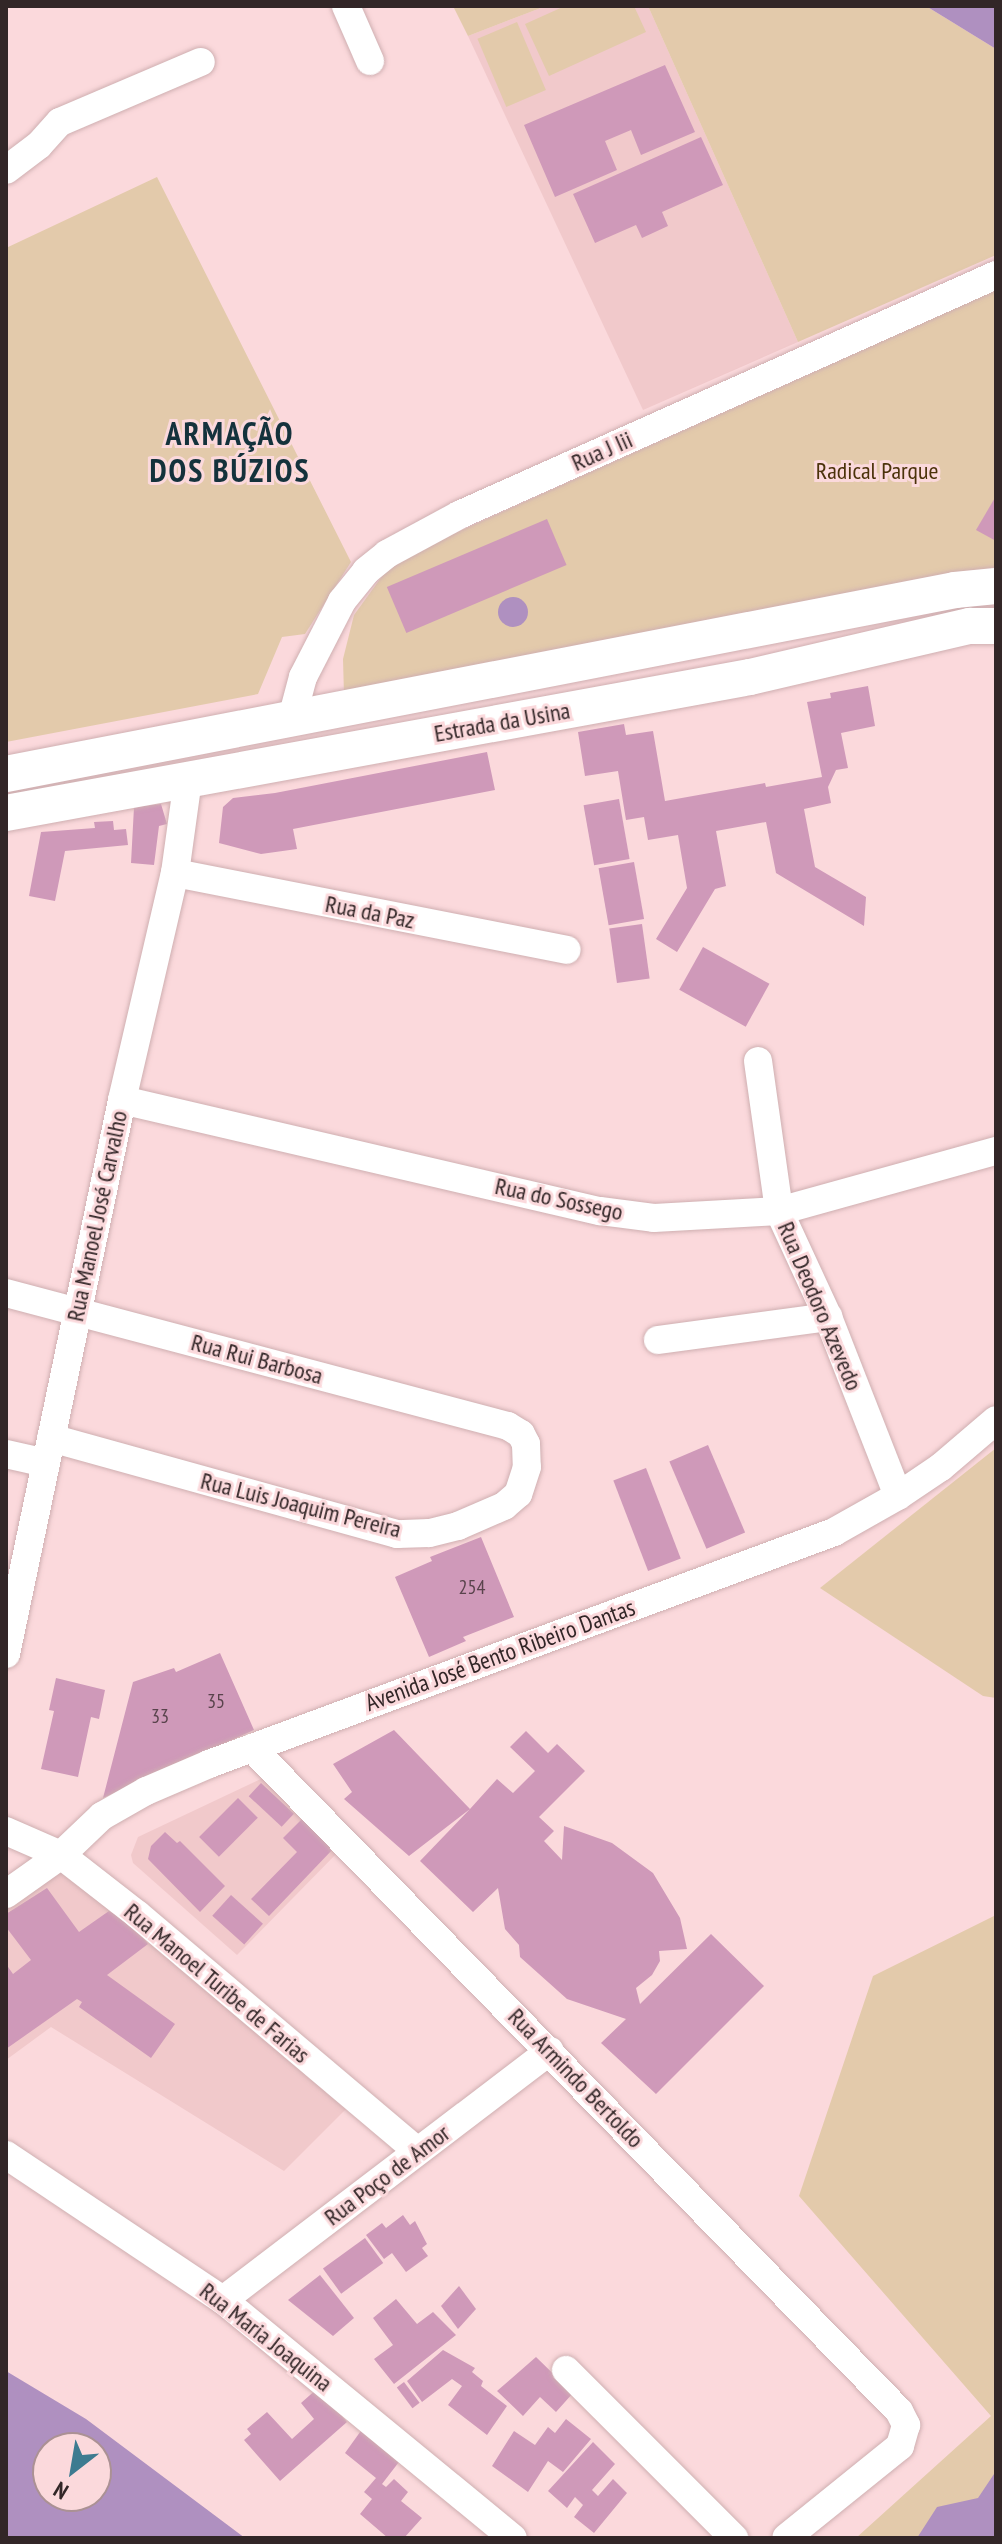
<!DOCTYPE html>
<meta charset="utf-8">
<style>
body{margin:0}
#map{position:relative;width:1002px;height:2544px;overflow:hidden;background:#fbd9dc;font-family:"PT Sans Narrow",sans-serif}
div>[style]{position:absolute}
.built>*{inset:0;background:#f1c9cb}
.green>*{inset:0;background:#e3caab;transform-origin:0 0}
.water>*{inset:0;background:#af90c0}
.round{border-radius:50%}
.building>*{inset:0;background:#cf99b9;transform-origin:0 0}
.roads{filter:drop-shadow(0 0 2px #cfafb1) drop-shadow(0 0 2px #cfafb1)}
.minor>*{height:28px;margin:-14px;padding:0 14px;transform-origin:14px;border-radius:14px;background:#fff}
.major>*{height:36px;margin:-18px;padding:0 18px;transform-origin:18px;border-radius:18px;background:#fff}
span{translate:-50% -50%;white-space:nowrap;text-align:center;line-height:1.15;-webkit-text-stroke:6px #fbd9dc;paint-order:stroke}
.number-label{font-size:20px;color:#59434c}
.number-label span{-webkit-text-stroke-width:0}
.street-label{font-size:24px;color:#322627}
.park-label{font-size:24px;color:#4b320a}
.district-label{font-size:32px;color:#14323c;font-weight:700;letter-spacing:2px}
.frame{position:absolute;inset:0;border:8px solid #322627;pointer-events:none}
.north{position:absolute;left:32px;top:2432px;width:80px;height:80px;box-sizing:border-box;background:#fbd9dc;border:2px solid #ab9194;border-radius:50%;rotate:211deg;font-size:22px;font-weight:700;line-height:32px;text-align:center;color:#322627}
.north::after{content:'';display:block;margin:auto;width:28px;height:36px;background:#3d7b90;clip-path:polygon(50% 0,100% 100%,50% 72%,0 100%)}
</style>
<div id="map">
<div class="built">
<i style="clip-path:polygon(546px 6px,648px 6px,798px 342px,643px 410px,468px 36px)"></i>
<i style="clip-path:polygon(263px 1778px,340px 1850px,237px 1955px,133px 1863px,131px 1855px,138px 1837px)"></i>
<i style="clip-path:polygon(70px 1868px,347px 2108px,284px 2171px,51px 2027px,6px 2060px,6px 1910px,53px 1874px)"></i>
</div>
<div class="green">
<i style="clip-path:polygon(453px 6px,546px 6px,468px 36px)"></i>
<i style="clip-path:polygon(565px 6px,634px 6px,646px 32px,549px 76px,525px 24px)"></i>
<i style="clip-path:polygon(648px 6px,926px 6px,996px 49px,996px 255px,798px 342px)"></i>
<i style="left:517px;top:22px;width:74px;height:43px;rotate:67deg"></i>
<i style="clip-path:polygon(157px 177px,351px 562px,305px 634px,282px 637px,258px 694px,6px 742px,6px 248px)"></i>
<i style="clip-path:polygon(996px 290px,996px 567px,344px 695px,343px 659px,354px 615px,393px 561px)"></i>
<i style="clip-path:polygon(996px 1448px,996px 1698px,983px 1696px,820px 1588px)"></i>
<i style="clip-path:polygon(996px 1915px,996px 2538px,856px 2538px,991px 2416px,799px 2196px,873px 1976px)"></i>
</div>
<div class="water">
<i style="clip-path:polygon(926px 6px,996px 6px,996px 49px)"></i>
<i class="round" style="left:498px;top:597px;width:30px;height:30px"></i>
<i style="clip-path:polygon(evenodd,6px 2371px,86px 2419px,245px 2538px,6px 2538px,6px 2371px,96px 2448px,96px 2496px,48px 2496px,48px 2448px,96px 2448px)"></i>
<i style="clip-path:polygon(996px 2471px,996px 2538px,917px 2538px,937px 2507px,978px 2498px)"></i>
</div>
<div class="building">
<i style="clip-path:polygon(665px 65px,695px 132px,641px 155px,631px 130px,605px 141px,617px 170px,555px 197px,524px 125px)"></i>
<i style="clip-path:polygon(701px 137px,723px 185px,662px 212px,668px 226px,642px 238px,636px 225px,595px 243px,573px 194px)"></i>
<i style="clip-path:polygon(996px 496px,996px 541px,976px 530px)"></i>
<i style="left:547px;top:519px;width:50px;height:174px;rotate:67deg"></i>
<i style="clip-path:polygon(868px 686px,875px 726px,841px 733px,848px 768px,836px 770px,828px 787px,831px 803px,804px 809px,815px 867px,866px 897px,864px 926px,776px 873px,766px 822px,716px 831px,726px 886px,715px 889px,677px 952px,656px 939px,687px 888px,678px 835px,648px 840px,644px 817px,626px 820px,618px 771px,585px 776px,578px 732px,624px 724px,626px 735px,653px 731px,665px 801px,765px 783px,766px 787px,822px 777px,807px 702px,831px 698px,830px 693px)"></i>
<i style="clip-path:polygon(487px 752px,495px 790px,293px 829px,297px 849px,261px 854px,219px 843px,223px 807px,233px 798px,275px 793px)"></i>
<i style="left:619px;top:799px;width:61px;height:36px;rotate:80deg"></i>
<i style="clip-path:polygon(161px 804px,167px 824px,159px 826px,154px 865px,131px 863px,134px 807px)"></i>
<i style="clip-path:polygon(113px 821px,114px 830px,126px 829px,128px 845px,65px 851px,55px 901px,29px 896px,41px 832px,95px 828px,94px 822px)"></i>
<i style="left:634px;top:862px;width:58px;height:36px;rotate:80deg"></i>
<i style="left:642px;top:924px;width:55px;height:33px;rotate:82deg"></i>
<i style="left:703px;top:947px;width:76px;height:49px;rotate:29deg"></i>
<i style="left:708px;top:1445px;width:95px;height:42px;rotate:67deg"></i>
<i style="left:646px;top:1468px;width:97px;height:35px;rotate:69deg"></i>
<i style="clip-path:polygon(481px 1537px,514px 1617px,463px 1637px,466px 1641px,429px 1657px,395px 1577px,432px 1561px,430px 1557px)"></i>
<i style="clip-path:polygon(220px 1653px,254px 1730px,103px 1798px,133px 1682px,174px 1668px,176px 1672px)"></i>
<i style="clip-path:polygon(56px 1678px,105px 1690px,99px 1719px,91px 1717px,78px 1777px,41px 1769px,54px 1711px,49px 1710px)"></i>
<i style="clip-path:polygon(394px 1730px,470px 1809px,497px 1779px,513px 1793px,535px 1771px,510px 1747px,526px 1731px,548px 1753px,557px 1744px,585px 1771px,539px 1817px,554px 1831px,544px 1841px,562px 1860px,564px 1826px,612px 1843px,653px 1873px,680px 1918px,687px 1949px,659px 1951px,660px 1961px,652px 1975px,636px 1988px,640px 2004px,711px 1934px,764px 1986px,656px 2094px,601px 2043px,626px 2019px,567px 1999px,520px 1957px,519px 1945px,505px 1929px,498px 1888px,473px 1912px,420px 1861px,470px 1809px,409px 1856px,344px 1799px,352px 1792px,333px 1764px)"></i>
<i style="left:261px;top:1783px;width:45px;height:18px;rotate:43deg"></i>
<i style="left:238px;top:1798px;width:28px;height:55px;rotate:45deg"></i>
<i style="clip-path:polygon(302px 1819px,333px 1849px,269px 1916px,251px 1899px,297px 1852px,283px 1838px)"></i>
<i style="clip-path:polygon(165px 1832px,177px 1843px,180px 1841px,225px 1886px,200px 1912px,148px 1859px,151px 1846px)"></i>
<i style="clip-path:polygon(47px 1888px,79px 1932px,109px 1911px,131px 1923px,148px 1944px,107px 1975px,175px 2024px,151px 2058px,79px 2007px,82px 2002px,77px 1999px,6px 2049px,6px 1964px,13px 1974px,31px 1960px,6px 1927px,6px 1914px)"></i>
<i style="left:231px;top:1895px;width:43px;height:28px;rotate:42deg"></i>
<i style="clip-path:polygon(403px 2215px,410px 2225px,415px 2221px,427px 2244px,422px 2248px,428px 2256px,406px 2272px,392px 2253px,384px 2259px,366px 2235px,382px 2223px,386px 2228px)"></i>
<i style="left:365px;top:2238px;width:31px;height:52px;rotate:54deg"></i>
<i style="clip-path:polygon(320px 2275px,354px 2318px,333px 2336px,288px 2300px)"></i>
<i style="clip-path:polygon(459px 2286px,476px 2309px,458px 2329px,441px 2306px)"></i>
<i style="clip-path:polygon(396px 2299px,417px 2324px,433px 2312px,456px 2335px,394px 2384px,374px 2359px,393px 2345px,373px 2318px)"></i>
<i style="clip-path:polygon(443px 2350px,475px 2368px,472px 2372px,483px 2381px,481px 2386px,507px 2406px,487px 2435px,448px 2405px,462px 2386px,452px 2379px,422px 2402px,407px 2381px)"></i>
<i style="clip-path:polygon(536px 2357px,573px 2393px,556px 2412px,540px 2397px,523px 2416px,497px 2391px)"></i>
<i style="left:404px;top:2382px;width:26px;height:9px;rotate:53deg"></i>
<i style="clip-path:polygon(318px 2388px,347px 2422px,280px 2481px,244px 2440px,251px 2434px,247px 2429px,267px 2412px,292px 2439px,314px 2419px,301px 2403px)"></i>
<i style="clip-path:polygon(566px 2419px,591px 2439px,563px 2472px,548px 2461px,528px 2492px,492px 2466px,514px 2431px,535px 2445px,548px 2427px,555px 2433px)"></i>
<i style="clip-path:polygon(368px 2421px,402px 2458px,382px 2484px,386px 2487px,394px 2479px,408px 2492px,401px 2501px,422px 2518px,404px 2538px,388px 2538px,360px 2514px,372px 2499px,364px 2492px,376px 2478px,345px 2453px)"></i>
<i style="clip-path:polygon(593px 2442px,615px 2464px,592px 2490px,598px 2496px,613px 2479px,627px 2493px,594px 2533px,574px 2517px,583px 2505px,575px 2497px,567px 2508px,548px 2491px)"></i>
</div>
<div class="roads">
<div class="minor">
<i style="left:346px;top:6px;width:60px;rotate:66.4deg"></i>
<i style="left:6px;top:170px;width:41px;rotate:-37.1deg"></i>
<i style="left:39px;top:145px;width:31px;rotate:-48deg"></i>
<i style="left:60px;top:122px;width:153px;rotate:-23.1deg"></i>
<i style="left:292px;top:718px;width:42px;rotate:-75deg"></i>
<i style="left:303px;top:677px;width:85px;rotate:-62.8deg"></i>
<i style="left:342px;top:601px;width:38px;rotate:-51deg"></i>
<i style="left:366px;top:571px;width:27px;rotate:-39deg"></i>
<i style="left:387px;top:554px;width:82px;rotate:-28.4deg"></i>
<i style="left:459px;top:515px;width:588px;rotate:-24.08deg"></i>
<i style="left:175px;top:873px;width:399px;rotate:11.1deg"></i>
<i style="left:758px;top:1061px;width:151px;rotate:82deg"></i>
<i style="left:779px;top:1211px;width:117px;rotate:65.2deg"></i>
<i style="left:828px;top:1317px;width:192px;rotate:68.6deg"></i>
<i style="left:122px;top:1100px;width:491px;rotate:13.1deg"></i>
<i style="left:600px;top:1211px;width:54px;rotate:7.4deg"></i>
<i style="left:654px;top:1218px;width:125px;rotate:-3.2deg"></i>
<i style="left:779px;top:1211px;width:225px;rotate:-15.5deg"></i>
<i style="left:6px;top:1293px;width:519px;rotate:14.84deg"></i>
<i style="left:508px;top:1426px;width:15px;rotate:32deg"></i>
<i style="left:521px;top:1434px;width:11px;rotate:63deg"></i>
<i style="left:526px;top:1444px;width:23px;rotate:88deg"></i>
<i style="left:527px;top:1467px;width:28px;rotate:108deg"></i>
<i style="left:518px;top:1494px;width:18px;rotate:139deg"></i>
<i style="left:504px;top:1506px;width:50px;rotate:156.5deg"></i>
<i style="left:458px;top:1526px;width:30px;rotate:166deg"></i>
<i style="left:429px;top:1533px;width:32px;rotate:178deg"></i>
<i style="left:397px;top:1534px;width:359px;rotate:-164.5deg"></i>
<i style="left:658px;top:1340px;width:172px;rotate:-7.7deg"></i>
<i style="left:6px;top:1454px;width:41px;rotate:12.7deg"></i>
<i style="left:6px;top:1654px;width:566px;rotate:-78.17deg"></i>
<i style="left:122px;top:1100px;width:233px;rotate:-76.9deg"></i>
<i style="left:175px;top:873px;width:95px;rotate:-82.1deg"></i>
<i style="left:252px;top:1748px;width:926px;rotate:45.7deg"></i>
<i style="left:899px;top:2411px;width:16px;rotate:63deg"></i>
<i style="left:906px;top:2425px;width:22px;rotate:106deg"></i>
<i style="left:900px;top:2446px;width:146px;rotate:141.1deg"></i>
<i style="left:6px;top:1831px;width:60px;rotate:23.6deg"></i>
<i style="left:61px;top:1855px;width:98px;rotate:37.9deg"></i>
<i style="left:138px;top:1915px;width:365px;rotate:40.2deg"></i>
<i style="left:6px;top:1894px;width:67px;rotate:-35.3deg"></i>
<i style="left:61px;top:1855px;width:57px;rotate:-43.6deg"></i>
<i style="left:102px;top:1816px;width:51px;rotate:-29.6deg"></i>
<i style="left:146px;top:1791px;width:69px;rotate:-23.2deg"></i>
<i style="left:209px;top:1764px;width:667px;rotate:-20.36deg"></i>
<i style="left:834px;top:1532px;width:73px;rotate:-29.4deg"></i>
<i style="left:898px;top:1496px;width:52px;rotate:-34deg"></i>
<i style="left:941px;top:1467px;width:72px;rotate:-40.5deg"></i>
<i style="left:6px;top:2155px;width:261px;rotate:33.8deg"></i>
<i style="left:223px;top:2300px;width:375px;rotate:39.4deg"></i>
<i style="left:223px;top:2300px;width:411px;rotate:-37.3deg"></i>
<i style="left:566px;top:2370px;width:238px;rotate:45deg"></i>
</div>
<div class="major">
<i style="left:6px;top:774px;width:967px;rotate:-10.97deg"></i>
<i style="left:955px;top:590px;width:41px;rotate:-5.6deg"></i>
<i style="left:6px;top:813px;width:756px;rotate:-10.36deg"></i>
<i style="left:750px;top:677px;width:226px;rotate:-13.1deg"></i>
<i style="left:970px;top:626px;width:26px"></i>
</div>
</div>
<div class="number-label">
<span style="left:472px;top:1587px">254</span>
<span style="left:216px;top:1701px">35</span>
<span style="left:160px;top:1716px">33</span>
</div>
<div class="street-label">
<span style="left:602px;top:451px;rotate:-24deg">Rua J Iii</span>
<span style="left:502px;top:722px;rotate:-10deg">Estrada da Usina</span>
<span style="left:370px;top:912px;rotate:11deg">Rua da Paz</span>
<span style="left:559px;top:1199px;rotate:12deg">Rua do Sossego</span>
<span style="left:97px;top:1216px;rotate:-78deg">Rua Manoel José Carvalho</span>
<span style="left:820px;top:1306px;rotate:67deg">Rua Deodoro Azevedo</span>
<span style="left:257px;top:1359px;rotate:15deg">Rua Rui Barbosa</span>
<span style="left:301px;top:1505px;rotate:14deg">Rua Luis Joaquim Pereira</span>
<span style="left:500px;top:1655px;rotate:-20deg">Avenida José Bento Ribeiro Dantas</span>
<span style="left:217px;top:1983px;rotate:40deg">Rua Manoel Turibe de Farias</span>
<span style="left:576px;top:2078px;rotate:46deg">Rua Armindo Bertoldo</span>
<span style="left:387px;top:2175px;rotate:-37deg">Rua Poço de Amor</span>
<span style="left:266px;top:2337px;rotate:38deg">Rua Maria Joaquina</span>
</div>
<div class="park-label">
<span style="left:877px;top:471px">Radical Parque</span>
</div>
<div class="district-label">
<span style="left:230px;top:452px">ARMAÇÃO<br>DOS BÚZIOS</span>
</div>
<div class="frame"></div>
<div class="north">N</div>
</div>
